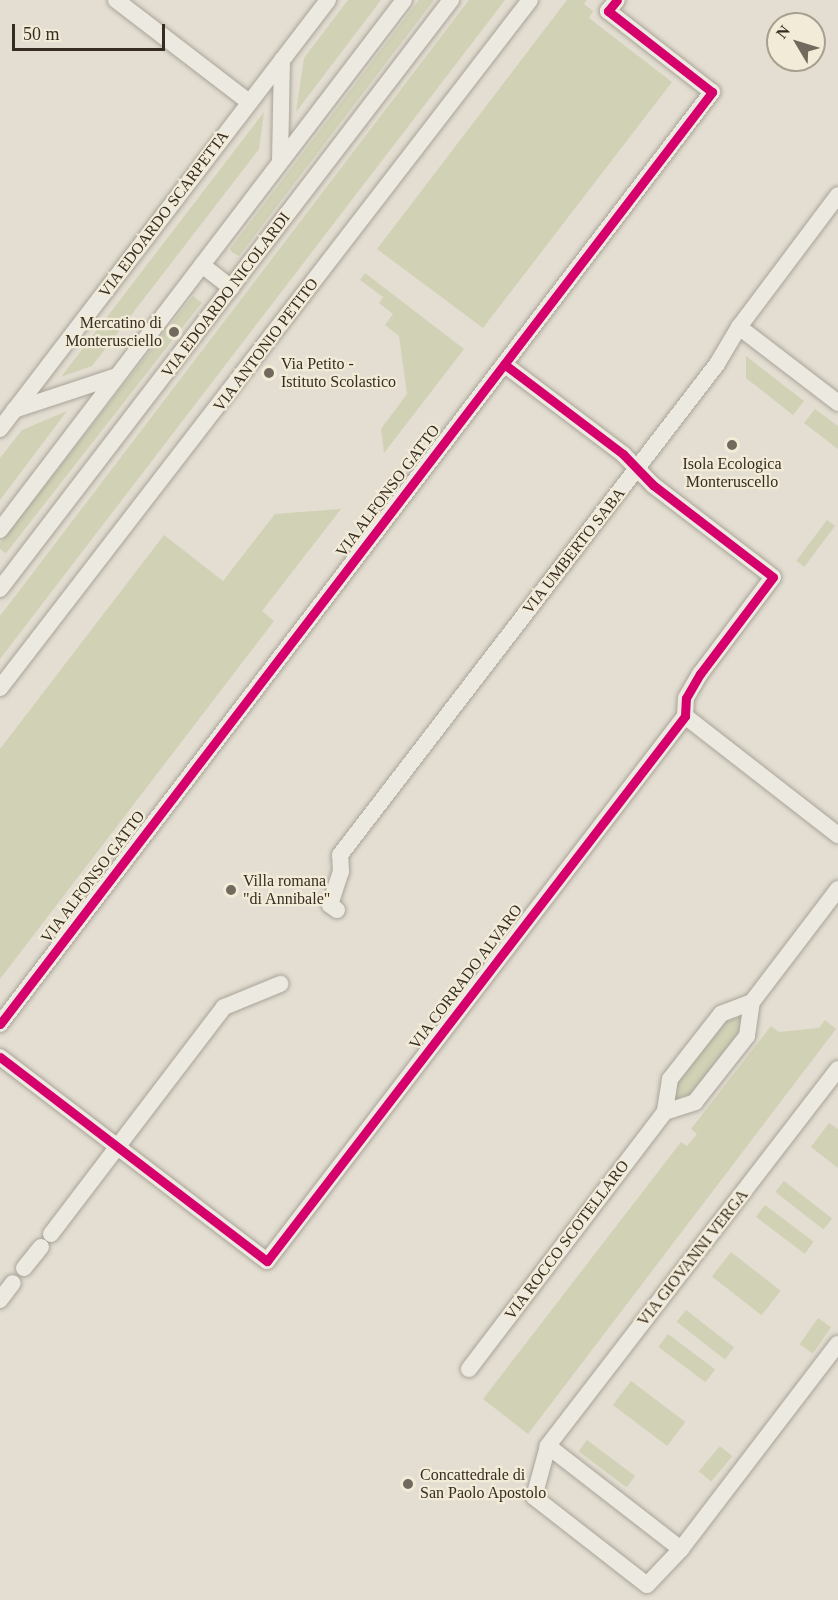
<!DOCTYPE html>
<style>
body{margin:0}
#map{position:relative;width:838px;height:1600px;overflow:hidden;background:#e3ded1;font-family:Georgia,serif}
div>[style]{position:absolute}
.green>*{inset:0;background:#d0d1b5;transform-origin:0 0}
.roads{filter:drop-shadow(0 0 2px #a9a399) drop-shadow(0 0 2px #a9a399)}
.street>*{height:16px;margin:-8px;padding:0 8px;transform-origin:8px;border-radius:8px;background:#ece9e1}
.cycleway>*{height:9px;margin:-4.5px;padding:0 4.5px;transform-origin:4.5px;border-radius:4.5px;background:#d6006c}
.dots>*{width:16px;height:16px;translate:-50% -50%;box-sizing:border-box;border:3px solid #f2ebd8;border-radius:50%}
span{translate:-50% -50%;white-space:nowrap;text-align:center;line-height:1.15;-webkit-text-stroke:4.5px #f2ebd8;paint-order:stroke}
.street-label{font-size:16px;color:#372c22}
.poi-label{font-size:16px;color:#372c22}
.right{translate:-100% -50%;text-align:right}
.left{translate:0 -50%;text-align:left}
.north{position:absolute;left:766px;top:12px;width:60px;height:60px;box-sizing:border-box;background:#f2ebd8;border:2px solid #a79f8f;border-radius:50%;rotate:308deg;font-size:16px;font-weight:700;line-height:24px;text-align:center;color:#372c22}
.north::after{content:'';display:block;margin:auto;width:21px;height:27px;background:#736a5f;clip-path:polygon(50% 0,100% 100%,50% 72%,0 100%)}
.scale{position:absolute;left:12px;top:24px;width:153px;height:27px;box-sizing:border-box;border:3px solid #372c22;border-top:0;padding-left:8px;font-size:18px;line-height:21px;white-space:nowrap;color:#372c22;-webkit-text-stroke:4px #f2ebd8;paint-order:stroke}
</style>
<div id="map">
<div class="green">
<i style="clip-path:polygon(348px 0,381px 0,296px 112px,304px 58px)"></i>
<i style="clip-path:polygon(419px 0,434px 0,239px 256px,233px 253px,230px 249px)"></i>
<i style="clip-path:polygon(469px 0,505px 0,0 659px,0 616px)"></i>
<i style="clip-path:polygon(567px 0,587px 0,584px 4px,593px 11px,589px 18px,672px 82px,483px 328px,377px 249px)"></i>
<i style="clip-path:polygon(264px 112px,259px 149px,92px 366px,61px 377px)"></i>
<i style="clip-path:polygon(365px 273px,464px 349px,384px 453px,381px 429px,407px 394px,399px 336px,385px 325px,393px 314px,379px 303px,383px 297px,360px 280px)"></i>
<i style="left:193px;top:296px;width:11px;height:318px;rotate:38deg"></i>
<i style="clip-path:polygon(746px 356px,804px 401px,793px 415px,746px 378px)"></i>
<i style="clip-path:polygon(815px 409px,838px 426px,838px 449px,804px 423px)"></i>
<i style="clip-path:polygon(67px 411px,0 500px,0 458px,22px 430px)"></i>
<i style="clip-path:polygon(341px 509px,262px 611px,274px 621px,0 979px,0 749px,164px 535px,223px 581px,275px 514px)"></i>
<i style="left:827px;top:520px;width:10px;height:51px;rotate:37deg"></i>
<i style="clip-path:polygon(742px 1016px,738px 1033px,691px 1094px,675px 1099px,677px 1083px,724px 1022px)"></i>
<i style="clip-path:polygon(825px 1020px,836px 1029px,528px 1434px,483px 1399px,681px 1142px,687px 1146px,697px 1134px,691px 1129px,771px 1026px,779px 1032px,819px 1028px)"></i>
<i style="clip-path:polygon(829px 1123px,838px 1129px,838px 1168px,811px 1147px)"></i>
<i style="left:784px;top:1181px;width:61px;height:14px;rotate:38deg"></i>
<i style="left:765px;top:1205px;width:61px;height:15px;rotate:37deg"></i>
<i style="left:731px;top:1252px;width:63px;height:31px;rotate:38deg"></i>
<i style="left:686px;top:1310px;width:61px;height:15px;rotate:38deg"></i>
<i style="left:818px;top:1318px;width:16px;height:32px;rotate:35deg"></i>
<i style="left:668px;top:1334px;width:59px;height:16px;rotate:37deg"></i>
<i style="left:631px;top:1381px;width:68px;height:30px;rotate:37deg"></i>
<i style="left:587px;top:1440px;width:60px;height:14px;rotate:37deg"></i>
<i style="left:720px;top:1446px;width:16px;height:33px;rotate:40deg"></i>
</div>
<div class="roads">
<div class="street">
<i style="left:116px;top:0;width:168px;rotate:37.5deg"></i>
<i style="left:280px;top:162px;width:102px;rotate:-88.9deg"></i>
<i style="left:202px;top:265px;width:37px;rotate:38deg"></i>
<i style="left:739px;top:327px;width:125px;rotate:37.5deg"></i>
<i style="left:14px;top:410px;width:108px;rotate:-18.3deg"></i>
<i style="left:0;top:429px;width:540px;rotate:-52.6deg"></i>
<i style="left:0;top:530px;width:666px;rotate:-52.68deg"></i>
<i style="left:0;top:589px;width:742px;rotate:-52.56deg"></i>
<i style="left:0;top:688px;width:868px;rotate:-52.39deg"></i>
<i style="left:685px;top:716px;width:194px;rotate:37.9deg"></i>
<i style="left:337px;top:910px;width:9px;rotate:-144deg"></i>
<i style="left:330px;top:905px;width:35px;rotate:-72deg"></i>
<i style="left:341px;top:872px;width:17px;rotate:-93deg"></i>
<i style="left:340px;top:855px;width:619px;rotate:-52.48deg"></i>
<i style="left:717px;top:364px;width:43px;rotate:-59.3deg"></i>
<i style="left:739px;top:327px;width:165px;rotate:-53.1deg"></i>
<i style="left:752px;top:1002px;width:33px;rotate:159deg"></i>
<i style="left:721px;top:1014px;width:83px;rotate:128.1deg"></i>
<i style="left:670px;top:1079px;width:33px;rotate:99deg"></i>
<i style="left:665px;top:1112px;width:32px;rotate:-18deg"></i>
<i style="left:695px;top:1102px;width:84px;rotate:-51.8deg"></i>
<i style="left:747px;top:1036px;width:34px;rotate:-82deg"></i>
<i style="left:752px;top:1002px;width:142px;rotate:-52.7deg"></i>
<i style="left:0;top:1024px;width:1173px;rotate:-52.62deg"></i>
<i style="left:712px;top:92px;width:132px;rotate:-142.1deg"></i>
<i style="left:608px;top:11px;width:14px;rotate:-51deg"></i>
<i style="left:0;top:1057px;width:336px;rotate:37.4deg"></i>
<i style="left:267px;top:1261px;width:687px;rotate:-52.51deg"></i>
<i style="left:685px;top:716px;width:18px;rotate:-87deg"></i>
<i style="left:686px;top:698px;width:28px;rotate:-60deg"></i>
<i style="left:700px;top:674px;width:121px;rotate:-53deg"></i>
<i style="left:773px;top:577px;width:151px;rotate:-142.5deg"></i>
<i style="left:653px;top:485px;width:43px;rotate:-134.1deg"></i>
<i style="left:623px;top:454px;width:149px;rotate:-142.9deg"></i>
<i style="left:838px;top:1069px;width:476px;rotate:127.6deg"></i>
<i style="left:548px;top:1446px;width:53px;rotate:105.4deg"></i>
<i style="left:534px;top:1497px;width:143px;rotate:37.9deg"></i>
<i style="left:647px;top:1585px;width:50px;rotate:-46.6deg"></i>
<i style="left:681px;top:1549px;width:258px;rotate:-52.6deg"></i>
<i style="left:51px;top:1234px;width:285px;rotate:-52.7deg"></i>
<i style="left:224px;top:1007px;width:61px;rotate:-22.3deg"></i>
<i style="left:24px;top:1268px;width:27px;rotate:-51deg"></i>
<i style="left:0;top:1300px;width:21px;rotate:-53deg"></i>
<i style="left:469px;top:1369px;width:323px;rotate:-52.7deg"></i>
<i style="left:548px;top:1446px;width:168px;rotate:37.8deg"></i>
</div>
</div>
<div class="cycleway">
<i style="left:0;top:1024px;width:1173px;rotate:-52.62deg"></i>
<i style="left:712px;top:92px;width:132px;rotate:-142.1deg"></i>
<i style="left:608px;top:11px;width:14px;rotate:-51deg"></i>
<i style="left:0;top:1057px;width:336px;rotate:37.4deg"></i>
<i style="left:267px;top:1261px;width:687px;rotate:-52.51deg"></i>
<i style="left:685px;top:716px;width:18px;rotate:-87deg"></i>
<i style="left:686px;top:698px;width:28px;rotate:-60deg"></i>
<i style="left:700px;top:674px;width:121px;rotate:-53deg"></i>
<i style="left:773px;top:577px;width:151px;rotate:-142.5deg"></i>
<i style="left:653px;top:485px;width:43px;rotate:-134.1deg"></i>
<i style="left:623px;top:454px;width:149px;rotate:-142.9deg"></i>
</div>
<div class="dots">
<i style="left:174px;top:332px;background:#736a5f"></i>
<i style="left:269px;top:373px;background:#736a5f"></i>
<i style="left:732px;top:445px;background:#736a5f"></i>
<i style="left:231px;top:890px;background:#736a5f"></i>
<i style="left:408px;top:1484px;background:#736a5f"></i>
</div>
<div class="street-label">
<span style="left:164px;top:214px;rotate:-53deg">VIA EDOARDO SCARPETTA</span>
<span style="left:226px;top:295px;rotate:-53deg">VIA EDOARDO NICOLARDI</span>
<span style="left:266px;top:345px;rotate:-53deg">VIA ANTONIO PETITO</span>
<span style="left:388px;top:491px;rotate:-53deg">VIA ALFONSO GATTO</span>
<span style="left:574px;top:551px;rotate:-52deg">VIA UMBERTO SABA</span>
<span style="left:93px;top:877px;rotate:-53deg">VIA ALFONSO GATTO</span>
<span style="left:466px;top:977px;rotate:-53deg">VIA CORRADO ALVARO</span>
<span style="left:567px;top:1240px;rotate:-53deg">VIA ROCCO SCOTELLARO</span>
<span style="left:693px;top:1258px;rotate:-52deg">VIA GIOVANNI VERGA</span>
</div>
<div class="poi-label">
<span class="right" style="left:162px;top:332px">Mercatino di<br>Monterusciello</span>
<span class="left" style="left:281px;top:373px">Via Petito -<br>Istituto Scolastico</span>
<span style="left:732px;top:473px">Isola Ecologica<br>Monteruscello</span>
<span class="left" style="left:243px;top:890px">Villa romana<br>"di Annibale"</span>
<span class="left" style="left:420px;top:1484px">Concattedrale di<br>San Paolo Apostolo</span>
</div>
<div class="north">N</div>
<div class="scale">50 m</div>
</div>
